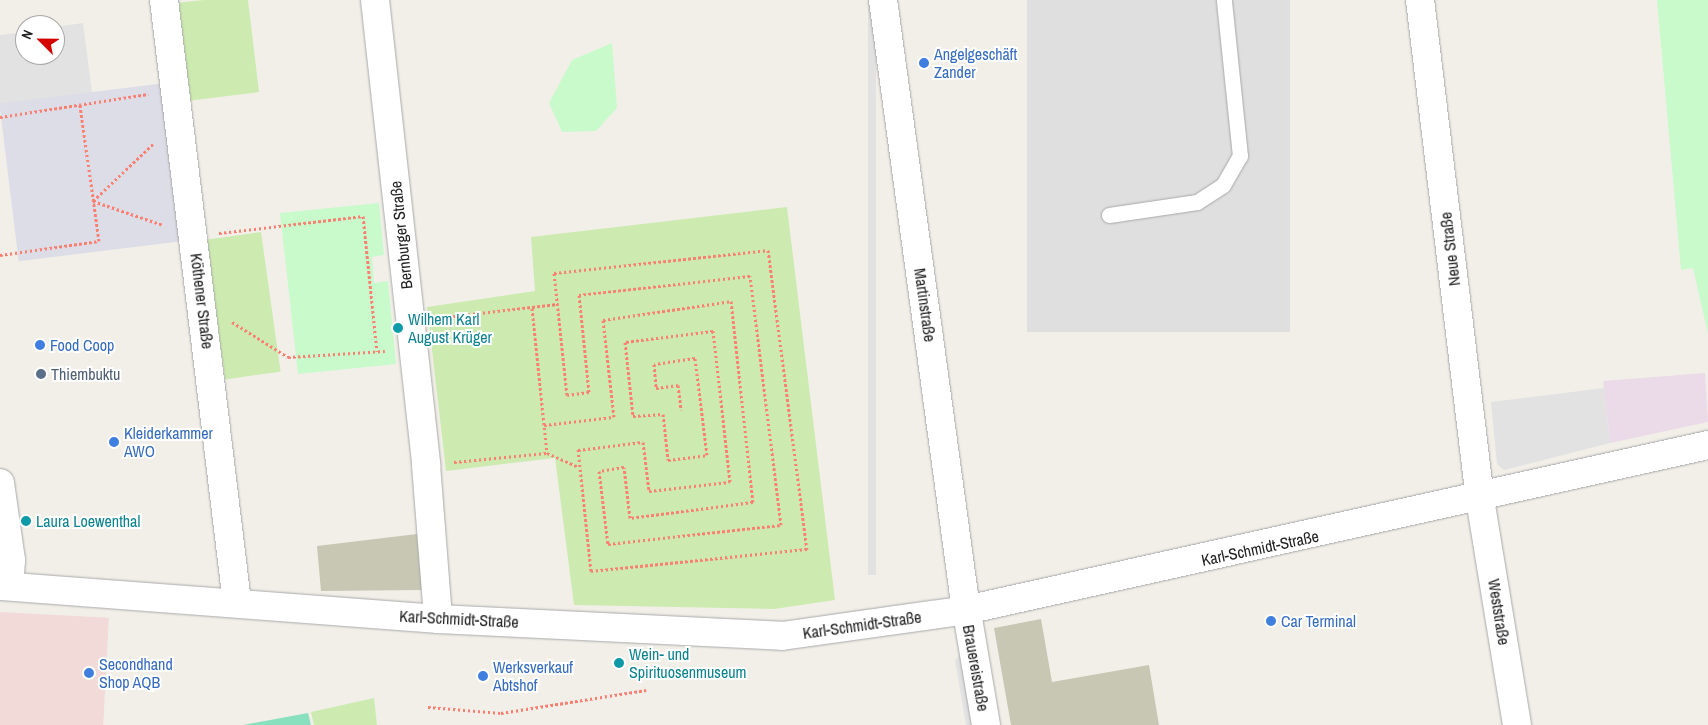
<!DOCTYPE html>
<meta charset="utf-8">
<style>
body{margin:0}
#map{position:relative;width:1708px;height:725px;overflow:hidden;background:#f2efe9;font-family:"Archivo Narrow",sans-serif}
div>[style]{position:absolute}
.residential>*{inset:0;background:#e0dfdf;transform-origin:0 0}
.commercial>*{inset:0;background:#f2dad9;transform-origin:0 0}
.industrial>*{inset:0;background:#ebdbe8}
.construction>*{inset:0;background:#c7c7b4}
.grass>*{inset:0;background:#cdebb0;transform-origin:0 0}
.park>*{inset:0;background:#c8facc}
.pitch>*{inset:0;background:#88e0be}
.parking>*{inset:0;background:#e2e2e2;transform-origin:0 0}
.plaza>*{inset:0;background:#dddde8;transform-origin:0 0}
.path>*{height:3px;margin-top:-1.5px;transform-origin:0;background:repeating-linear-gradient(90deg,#fa8072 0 2.5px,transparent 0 5px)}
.roads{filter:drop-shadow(0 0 1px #a9a9a9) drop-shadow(0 0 1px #a9a9a9)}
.lane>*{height:15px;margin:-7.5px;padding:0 7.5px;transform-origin:7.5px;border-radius:7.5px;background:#fff}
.street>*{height:28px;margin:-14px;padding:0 14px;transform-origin:14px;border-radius:14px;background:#fff}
.dots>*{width:14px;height:14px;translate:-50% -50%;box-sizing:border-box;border:2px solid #fff;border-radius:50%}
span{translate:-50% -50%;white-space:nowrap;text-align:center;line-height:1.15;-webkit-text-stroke:4px #fff;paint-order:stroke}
.shop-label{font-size:16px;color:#366cbe}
.left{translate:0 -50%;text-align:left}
.street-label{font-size:16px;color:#222}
.culture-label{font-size:16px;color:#0d838f}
.service-label{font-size:16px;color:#4e5e75}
.north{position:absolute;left:15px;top:15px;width:50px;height:50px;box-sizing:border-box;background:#fff;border:1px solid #a7a7a7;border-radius:50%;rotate:293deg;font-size:14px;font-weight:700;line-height:20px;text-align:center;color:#222}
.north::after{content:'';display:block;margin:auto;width:18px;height:22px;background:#d40000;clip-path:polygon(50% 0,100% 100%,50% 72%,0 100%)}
</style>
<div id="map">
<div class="residential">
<i style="left:1027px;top:0;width:263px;height:332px"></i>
</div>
<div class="commercial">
<i style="left:0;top:612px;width:109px;height:113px;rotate:3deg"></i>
</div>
<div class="industrial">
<i style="clip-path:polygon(1705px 373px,1708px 422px,1610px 443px,1603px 381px)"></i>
</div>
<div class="construction">
<i style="clip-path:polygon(417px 534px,422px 590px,321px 591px,317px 546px)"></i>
<i style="clip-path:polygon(1041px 619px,1052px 682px,1149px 665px,1159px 725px,1011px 725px,994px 628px)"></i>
</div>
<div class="grass">
<i style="clip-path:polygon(204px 0,248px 0,259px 92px,187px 101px,175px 3px)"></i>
<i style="clip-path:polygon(787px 207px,835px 600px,774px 609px,574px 605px,555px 458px,446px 471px,427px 307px,535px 291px,531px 237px)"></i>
<i style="left:261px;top:232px;width:141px;height:56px;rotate:82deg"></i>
<i style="clip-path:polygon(374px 698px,377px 725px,314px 725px,311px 712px)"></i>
</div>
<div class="park">
<i style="clip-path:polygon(1657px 0,1708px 0,1708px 334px,1693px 268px,1681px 270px)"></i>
<i style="clip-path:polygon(612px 43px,617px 108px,596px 131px,562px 132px,549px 103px,572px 60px)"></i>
<i style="clip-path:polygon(379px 203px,384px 255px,372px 257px,374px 283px,388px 281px,396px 364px,298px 374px,280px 213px)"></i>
</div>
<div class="pitch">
<i style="clip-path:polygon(308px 713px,311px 725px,243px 725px)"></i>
</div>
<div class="parking">
<i style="left:868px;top:0;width:8px;height:575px"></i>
<i style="clip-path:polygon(83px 23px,92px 93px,0 106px,0 35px,25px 32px,25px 55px,55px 55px,55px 27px)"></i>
<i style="clip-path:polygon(1604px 388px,1610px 443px,1504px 470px,1497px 464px,1491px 402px)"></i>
<i style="clip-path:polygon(961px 654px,974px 725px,966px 725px,955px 660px)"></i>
</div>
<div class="plaza">
<i style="left:174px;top:82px;width:159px;height:176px;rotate:83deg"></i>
</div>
<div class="path">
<i style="left:0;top:117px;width:150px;rotate:-8.8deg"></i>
<i style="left:153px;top:144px;width:83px;rotate:136.5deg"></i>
<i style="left:93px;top:201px;width:74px;rotate:18.9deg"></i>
<i style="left:219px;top:233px;width:145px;rotate:-6.7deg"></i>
<i style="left:363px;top:216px;width:136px;rotate:84.1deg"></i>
<i style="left:0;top:255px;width:100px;rotate:-8deg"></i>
<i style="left:99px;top:241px;width:137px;rotate:-98deg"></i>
<i style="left:532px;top:308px;width:146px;rotate:84.1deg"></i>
<i style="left:438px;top:318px;width:120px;rotate:-6.7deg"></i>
<i style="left:232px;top:322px;width:66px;rotate:32deg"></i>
<i style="left:288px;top:357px;width:97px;rotate:-3.5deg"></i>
<i style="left:544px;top:425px;width:70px;rotate:-6.5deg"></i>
<i style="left:614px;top:417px;width:98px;rotate:-96.5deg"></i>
<i style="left:603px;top:320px;width:129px;rotate:-8.4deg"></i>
<i style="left:731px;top:301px;width:202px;rotate:83.8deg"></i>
<i style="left:753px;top:502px;width:124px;rotate:172.6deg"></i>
<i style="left:630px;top:518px;width:51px;rotate:-96.7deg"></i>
<i style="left:624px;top:467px;width:25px;rotate:171deg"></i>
<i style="left:599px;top:471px;width:74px;rotate:83deg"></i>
<i style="left:608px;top:544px;width:174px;rotate:-6.3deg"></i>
<i style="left:781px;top:525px;width:251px;rotate:-97.1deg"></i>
<i style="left:750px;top:276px;width:172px;rotate:173.7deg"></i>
<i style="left:579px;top:295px;width:98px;rotate:84.1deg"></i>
<i style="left:589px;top:392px;width:22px;rotate:172deg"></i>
<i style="left:567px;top:395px;width:123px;rotate:-96.1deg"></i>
<i style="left:554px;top:273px;width:215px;rotate:-6.1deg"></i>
<i style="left:768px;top:250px;width:302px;rotate:82.6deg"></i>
<i style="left:807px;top:549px;width:217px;rotate:174.2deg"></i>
<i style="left:591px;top:571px;width:122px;rotate:-96.1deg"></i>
<i style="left:578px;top:450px;width:65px;rotate:-7deg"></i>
<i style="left:643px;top:442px;width:49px;rotate:83deg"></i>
<i style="left:649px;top:491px;width:81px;rotate:-6.3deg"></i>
<i style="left:730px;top:482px;width:152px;rotate:-96.4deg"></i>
<i style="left:713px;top:331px;width:89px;rotate:172.9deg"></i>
<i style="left:625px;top:342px;width:74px;rotate:83.8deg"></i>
<i style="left:633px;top:416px;width:30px;rotate:-4deg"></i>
<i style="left:663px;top:414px;width:46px;rotate:83.8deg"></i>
<i style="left:668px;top:460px;width:39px;rotate:-7deg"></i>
<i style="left:707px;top:455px;width:98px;rotate:-97.1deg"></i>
<i style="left:695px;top:358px;width:41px;rotate:171.7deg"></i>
<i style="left:654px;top:364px;width:24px;rotate:85deg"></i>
<i style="left:656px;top:388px;width:22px;rotate:-8deg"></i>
<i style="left:678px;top:385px;width:25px;rotate:83deg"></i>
<i style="left:454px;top:462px;width:93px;rotate:-5.5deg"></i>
<i style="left:547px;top:453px;width:35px;rotate:24deg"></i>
<i style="left:428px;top:707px;width:73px;rotate:4.7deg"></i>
<i style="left:501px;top:713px;width:147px;rotate:-9deg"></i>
</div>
<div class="roads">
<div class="lane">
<i style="left:1109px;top:215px;width:89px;rotate:-8.4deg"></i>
<i style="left:1197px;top:202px;width:31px;rotate:-33deg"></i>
<i style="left:1223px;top:185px;width:34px;rotate:-60deg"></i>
<i style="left:1240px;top:156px;width:157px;rotate:-95.9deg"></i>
</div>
<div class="street">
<i style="left:164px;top:0;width:606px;rotate:83.09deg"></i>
<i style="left:375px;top:0;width:468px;rotate:83.7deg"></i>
<i style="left:426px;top:465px;width:154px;rotate:85.5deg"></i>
<i style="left:883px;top:0;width:600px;rotate:82.25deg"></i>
<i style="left:964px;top:595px;width:132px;rotate:80.4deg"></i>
<i style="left:1420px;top:0;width:503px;rotate:83.14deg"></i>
<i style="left:1480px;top:499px;width:229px;rotate:80.7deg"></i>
<i style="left:0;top:483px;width:78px;rotate:81.9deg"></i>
<i style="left:11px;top:560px;width:26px;rotate:94deg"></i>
<i style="left:0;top:586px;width:439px;rotate:4.3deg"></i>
<i style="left:438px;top:619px;width:344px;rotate:2.8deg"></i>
<i style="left:782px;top:636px;width:186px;rotate:-8deg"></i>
<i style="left:966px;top:610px;width:760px;rotate:-12.54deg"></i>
</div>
</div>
<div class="dots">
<i style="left:924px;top:63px;background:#3f7fe0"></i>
<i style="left:398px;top:328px;background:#0f9aa8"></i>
<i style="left:40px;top:345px;background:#3f7fe0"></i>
<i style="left:41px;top:374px;background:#5c6f8a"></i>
<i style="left:114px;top:442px;background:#3f7fe0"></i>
<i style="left:26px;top:521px;background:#0f9aa8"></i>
<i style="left:1271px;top:621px;background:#3f7fe0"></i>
<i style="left:619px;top:663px;background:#0f9aa8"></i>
<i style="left:89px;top:673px;background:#3f7fe0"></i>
<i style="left:483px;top:676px;background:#3f7fe0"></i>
</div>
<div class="shop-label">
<span class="left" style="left:934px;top:63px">Angelgeschäft<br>Zander</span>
<span class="left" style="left:50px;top:345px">Food Coop</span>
<span class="left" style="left:124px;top:442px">Kleiderkammer<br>AWO</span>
<span class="left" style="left:1281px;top:621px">Car Terminal</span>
<span class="left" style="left:99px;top:673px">Secondhand<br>Shop AQB</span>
<span class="left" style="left:493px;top:676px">Werksverkauf<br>Abtshof</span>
</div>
<div class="street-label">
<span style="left:401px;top:235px;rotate:-96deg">Bernburger Straße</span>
<span style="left:1450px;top:249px;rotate:-97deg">Neue Straße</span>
<span style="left:202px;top:301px;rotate:83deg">Köthener Straße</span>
<span style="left:925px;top:305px;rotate:82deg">Martinstraße</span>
<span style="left:1260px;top:548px;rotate:-12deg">Karl-Schmidt-Straße</span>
<span style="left:1499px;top:612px;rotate:81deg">Weststraße</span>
<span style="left:459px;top:619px;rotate:3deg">Karl-Schmidt-Straße</span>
<span style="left:862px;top:625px;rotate:-8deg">Karl-Schmidt-Straße</span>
<span style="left:976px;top:668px;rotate:80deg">Brauereistraße</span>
</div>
<div class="culture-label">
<span class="left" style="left:408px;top:328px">Wilhem Karl<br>August Krüger</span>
<span class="left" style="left:36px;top:521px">Laura Loewenthal</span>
<span class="left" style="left:629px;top:663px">Wein- und<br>Spirituosenmuseum</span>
</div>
<div class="service-label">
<span class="left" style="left:51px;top:374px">Thiembuktu</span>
</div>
<div class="north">N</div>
</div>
